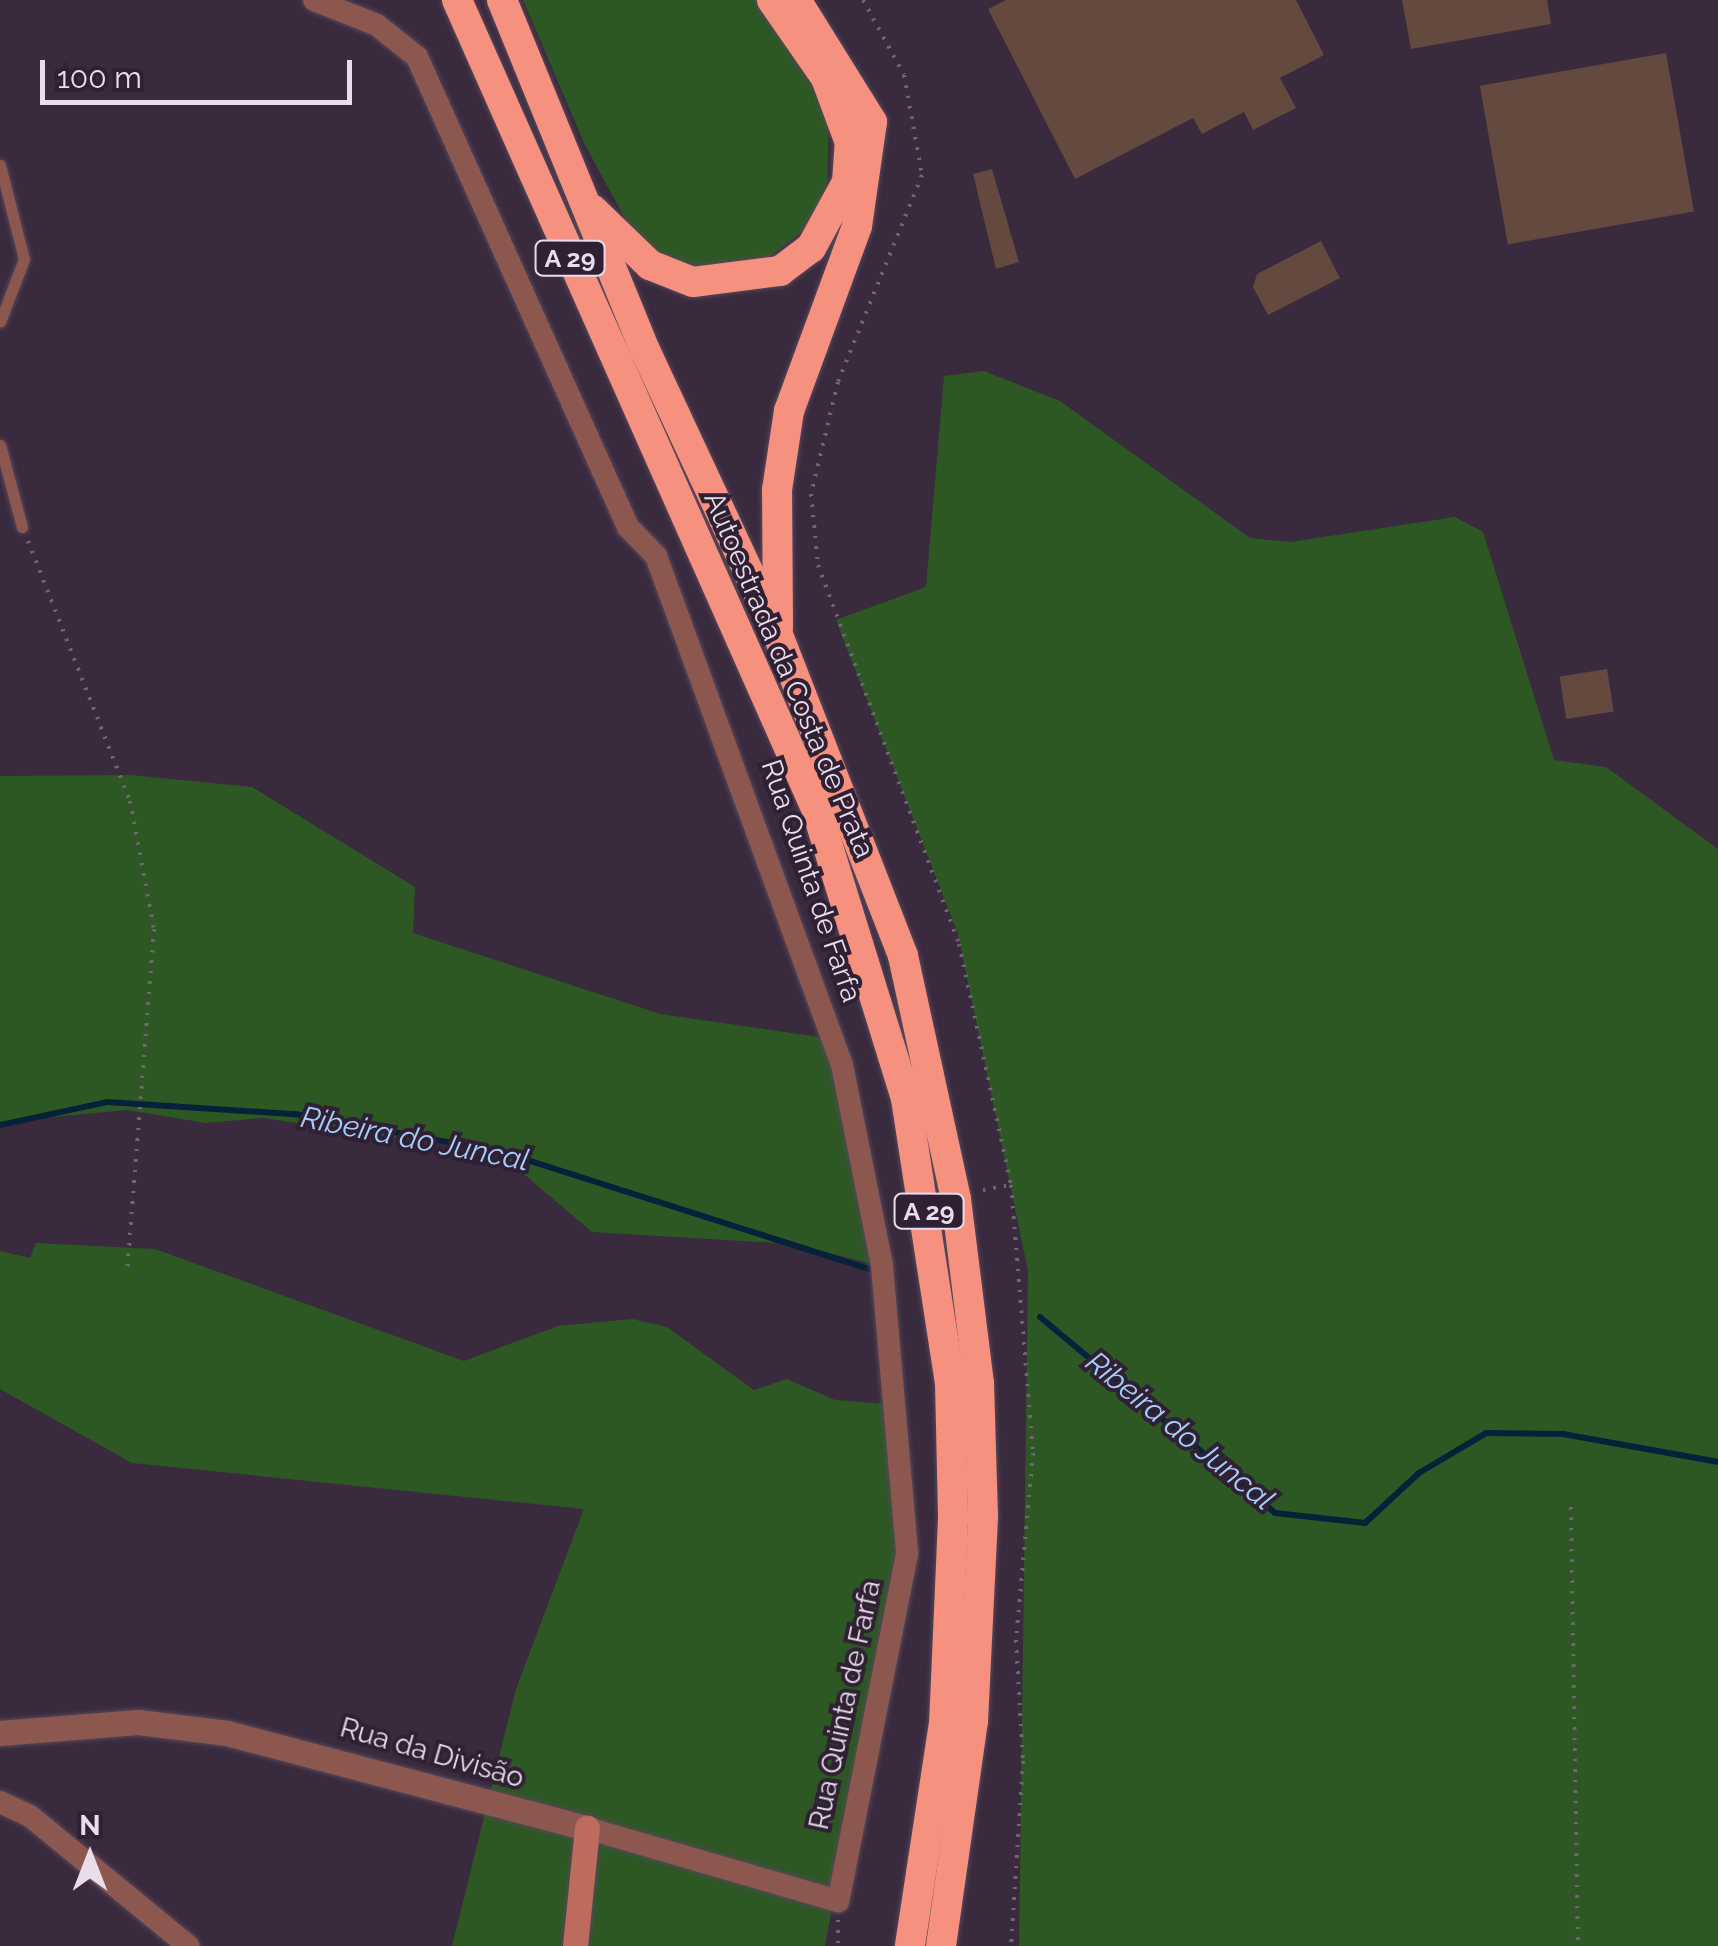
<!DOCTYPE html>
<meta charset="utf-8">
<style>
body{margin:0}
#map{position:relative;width:1718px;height:1946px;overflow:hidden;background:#3a2a3e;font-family:Raleway,sans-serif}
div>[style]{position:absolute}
.green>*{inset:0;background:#2d5824}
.stream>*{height:6px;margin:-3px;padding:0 3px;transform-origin:3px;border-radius:3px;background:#06223b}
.building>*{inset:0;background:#64493f;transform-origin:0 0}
.path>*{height:4px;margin-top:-2px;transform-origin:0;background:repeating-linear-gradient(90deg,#726475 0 2.5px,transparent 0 10.5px)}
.roads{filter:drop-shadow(0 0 2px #56475a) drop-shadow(0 0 2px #56475a)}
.service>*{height:11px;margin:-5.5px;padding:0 5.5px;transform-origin:5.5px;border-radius:5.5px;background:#8b574e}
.minor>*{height:22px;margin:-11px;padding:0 11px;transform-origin:11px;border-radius:11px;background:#8b574e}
.tertiary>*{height:25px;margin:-12.5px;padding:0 12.5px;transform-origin:12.5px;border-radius:12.5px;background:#8b574e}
.secondary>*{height:25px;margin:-12.5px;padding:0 12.5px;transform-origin:12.5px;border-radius:12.5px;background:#bc6b5c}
.motorway>*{height:30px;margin:-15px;padding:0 15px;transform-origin:15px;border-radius:15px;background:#f5917e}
span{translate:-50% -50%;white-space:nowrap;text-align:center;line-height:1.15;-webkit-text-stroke:8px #302034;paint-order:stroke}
.shield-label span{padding:2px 8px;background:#302034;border:2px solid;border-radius:8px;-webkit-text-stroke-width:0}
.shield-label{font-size:25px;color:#e8ddea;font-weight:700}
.street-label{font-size:28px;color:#e8ddea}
.water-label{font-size:30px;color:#a4cefa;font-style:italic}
.north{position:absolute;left:40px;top:1806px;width:100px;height:100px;-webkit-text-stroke:8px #302034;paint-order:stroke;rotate:0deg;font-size:28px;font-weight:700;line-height:40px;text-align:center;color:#e8ddea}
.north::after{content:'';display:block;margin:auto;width:35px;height:45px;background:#e8ddea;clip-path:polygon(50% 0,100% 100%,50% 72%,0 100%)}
.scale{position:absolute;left:40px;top:60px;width:312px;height:45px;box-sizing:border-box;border:5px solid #e8ddea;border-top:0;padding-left:12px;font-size:30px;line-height:35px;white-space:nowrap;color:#e8ddea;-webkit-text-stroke:8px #302034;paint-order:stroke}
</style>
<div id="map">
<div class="green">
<i style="clip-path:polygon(523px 0,756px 0,829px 112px,827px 195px,809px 226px,759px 265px,691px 267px,656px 251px,628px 224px,585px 145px)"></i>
<i style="clip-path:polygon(984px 371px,1060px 401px,1250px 538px,1290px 542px,1455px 517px,1483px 532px,1554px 760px,1606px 767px,1718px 849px,1718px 1946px,1019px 1946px,1028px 1271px,958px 934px,836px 620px,926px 587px,944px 376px)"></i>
<i style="clip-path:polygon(130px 775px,252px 787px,415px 887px,413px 933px,660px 1014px,826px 1038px,872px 1264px,795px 1244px,592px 1232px,498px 1152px,263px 1118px,206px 1123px,127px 1110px,0 1122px,0 776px)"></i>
<i style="clip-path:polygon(36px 1243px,155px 1249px,464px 1361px,558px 1326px,632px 1319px,667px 1327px,754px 1390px,787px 1379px,835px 1400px,888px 1404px,902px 1529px,825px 1946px,452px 1946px,516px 1689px,584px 1509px,132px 1463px,0 1389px,0 1251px,30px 1258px)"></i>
</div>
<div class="stream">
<i style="left:0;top:1125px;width:109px;rotate:-12.1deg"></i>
<i style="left:107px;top:1102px;width:188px;rotate:3.7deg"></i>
<i style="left:295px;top:1114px;width:210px;rotate:10.4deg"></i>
<i style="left:502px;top:1152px;width:392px;rotate:17.7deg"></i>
<i style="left:1040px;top:1317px;width:306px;rotate:39.8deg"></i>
<i style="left:1275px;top:1513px;width:91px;rotate:6.3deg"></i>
<i style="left:1365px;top:1523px;width:74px;rotate:-42.8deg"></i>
<i style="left:1419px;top:1473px;width:78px;rotate:-30.8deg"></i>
<i style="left:1486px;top:1433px;width:77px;rotate:0.7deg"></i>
<i style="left:1563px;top:1434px;width:158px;rotate:10.2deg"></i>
</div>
<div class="building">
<i style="clip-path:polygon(1006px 0,1296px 0,1324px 55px,1280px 78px,1296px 108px,1253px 130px,1244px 112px,1202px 134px,1193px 118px,1075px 179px,988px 9px)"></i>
<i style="clip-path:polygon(1402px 0,1547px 0,1551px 24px,1411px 49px)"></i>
<i style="left:1666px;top:53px;width:161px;height:189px;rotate:80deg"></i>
<i style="clip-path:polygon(992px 169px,1019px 262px,996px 269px,973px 174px)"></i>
<i style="clip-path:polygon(1321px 241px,1340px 278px,1268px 315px,1253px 287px,1257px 274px)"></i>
<i style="left:1607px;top:669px;width:43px;height:48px;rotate:81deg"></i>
</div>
<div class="path">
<i style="left:863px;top:0;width:85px;rotate:61.3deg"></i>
<i style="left:904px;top:75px;width:102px;rotate:79.8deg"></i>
<i style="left:922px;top:175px;width:223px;rotate:112.1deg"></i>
<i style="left:838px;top:382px;width:115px;rotate:103.6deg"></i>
<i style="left:811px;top:494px;width:71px;rotate:84.4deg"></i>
<i style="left:818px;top:565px;width:404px;rotate:69.6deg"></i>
<i style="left:959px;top:944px;width:247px;rotate:77.8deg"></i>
<i style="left:1011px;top:1185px;width:269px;rotate:85.3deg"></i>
<i style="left:1033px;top:1453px;width:188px;rotate:95.2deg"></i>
<i style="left:1016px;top:1640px;width:121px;rotate:86.7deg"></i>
<i style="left:1023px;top:1761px;width:185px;rotate:93.7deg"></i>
<i style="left:28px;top:541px;width:279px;rotate:68.6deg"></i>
<i style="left:130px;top:801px;width:130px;rotate:79.4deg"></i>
<i style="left:154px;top:929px;width:341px;rotate:94.5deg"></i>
<i style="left:983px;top:1190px;width:28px;rotate:-10deg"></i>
<i style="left:1571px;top:1507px;width:439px;rotate:89.1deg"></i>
<i style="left:838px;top:1920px;width:26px;rotate:90deg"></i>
</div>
<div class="roads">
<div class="service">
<i style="left:0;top:165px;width:97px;rotate:75.7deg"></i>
<i style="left:24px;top:259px;width:67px;rotate:110.9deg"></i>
<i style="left:0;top:445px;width:85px;rotate:75deg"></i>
</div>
<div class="minor">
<i style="left:314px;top:0;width:68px;rotate:21.6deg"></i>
<i style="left:377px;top:25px;width:51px;rotate:38.7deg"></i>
<i style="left:417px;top:57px;width:515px;rotate:65.82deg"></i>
<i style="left:628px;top:527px;width:40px;rotate:46deg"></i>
<i style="left:656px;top:556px;width:542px;rotate:69.93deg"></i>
<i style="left:842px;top:1065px;width:205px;rotate:78.7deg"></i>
<i style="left:882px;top:1266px;width:289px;rotate:85deg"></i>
<i style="left:907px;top:1554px;width:354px;rotate:101.2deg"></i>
<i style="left:838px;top:1901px;width:261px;rotate:-163.8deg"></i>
<i style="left:0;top:1802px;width:33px;rotate:25deg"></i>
<i style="left:30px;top:1816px;width:205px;rotate:39.4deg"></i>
</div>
<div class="tertiary">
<i style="left:0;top:1733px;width:138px;rotate:-4.6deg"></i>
<i style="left:138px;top:1722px;width:90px;rotate:7deg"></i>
<i style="left:227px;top:1733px;width:372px;rotate:14.8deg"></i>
</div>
<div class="secondary">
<i style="left:575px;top:1946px;width:119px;rotate:-84.2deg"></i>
</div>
<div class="motorway">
<i style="left:457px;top:0;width:887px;rotate:66.06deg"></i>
<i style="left:817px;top:811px;width:301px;rotate:72.8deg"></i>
<i style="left:906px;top:1099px;width:286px;rotate:81.2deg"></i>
<i style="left:950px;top:1382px;width:137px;rotate:88.7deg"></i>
<i style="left:953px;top:1519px;width:204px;rotate:92.5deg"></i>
<i style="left:944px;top:1723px;width:226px;rotate:98.7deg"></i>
<i style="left:502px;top:0;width:378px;rotate:67.8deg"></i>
<i style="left:645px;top:350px;width:315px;rotate:65deg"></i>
<i style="left:778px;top:635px;width:344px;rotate:68.7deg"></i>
<i style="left:903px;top:956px;width:249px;rotate:77.7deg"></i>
<i style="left:956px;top:1199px;width:185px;rotate:82.9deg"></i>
<i style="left:979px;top:1383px;width:134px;rotate:88.3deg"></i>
<i style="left:983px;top:1517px;width:204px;rotate:92.8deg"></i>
<i style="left:973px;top:1721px;width:227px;rotate:98.1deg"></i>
<i style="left:593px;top:210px;width:79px;rotate:44deg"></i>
<i style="left:650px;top:265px;width:46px;rotate:21.6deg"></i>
<i style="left:693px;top:282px;width:88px;rotate:-7.2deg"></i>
<i style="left:780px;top:271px;width:39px;rotate:-37deg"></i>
<i style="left:811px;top:248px;width:75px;rotate:-61.4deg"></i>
<i style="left:847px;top:182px;width:39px;rotate:-86deg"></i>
<i style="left:850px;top:143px;width:69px;rotate:-110.3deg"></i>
<i style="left:826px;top:78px;width:95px;rotate:-124.7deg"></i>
<i style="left:778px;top:627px;width:137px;rotate:-90.4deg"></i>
<i style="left:777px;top:490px;width:80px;rotate:-81.4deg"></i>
<i style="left:789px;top:411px;width:197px;rotate:-69.8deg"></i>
<i style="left:857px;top:226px;width:105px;rotate:-81.8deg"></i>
<i style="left:872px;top:122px;width:144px;rotate:-121.9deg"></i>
</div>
</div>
<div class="shield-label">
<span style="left:570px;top:258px">A 29</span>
<span style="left:929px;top:1211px">A 29</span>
</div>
<div class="street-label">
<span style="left:789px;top:675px;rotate:67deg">Autoestrada da Costa de Prata</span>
<span style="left:811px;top:881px;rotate:71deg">Rua Quinta de Farfa</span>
<span style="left:845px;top:1705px;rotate:-78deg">Rua Quinta de Farfa</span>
<span style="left:432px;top:1753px;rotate:16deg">Rua da Divisão</span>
</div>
<div class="water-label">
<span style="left:415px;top:1139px;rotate:11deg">Ribeira do Juncal</span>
<span style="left:1180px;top:1431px;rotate:39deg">Ribeira do Juncal</span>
</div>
<div class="north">N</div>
<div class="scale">100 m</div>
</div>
